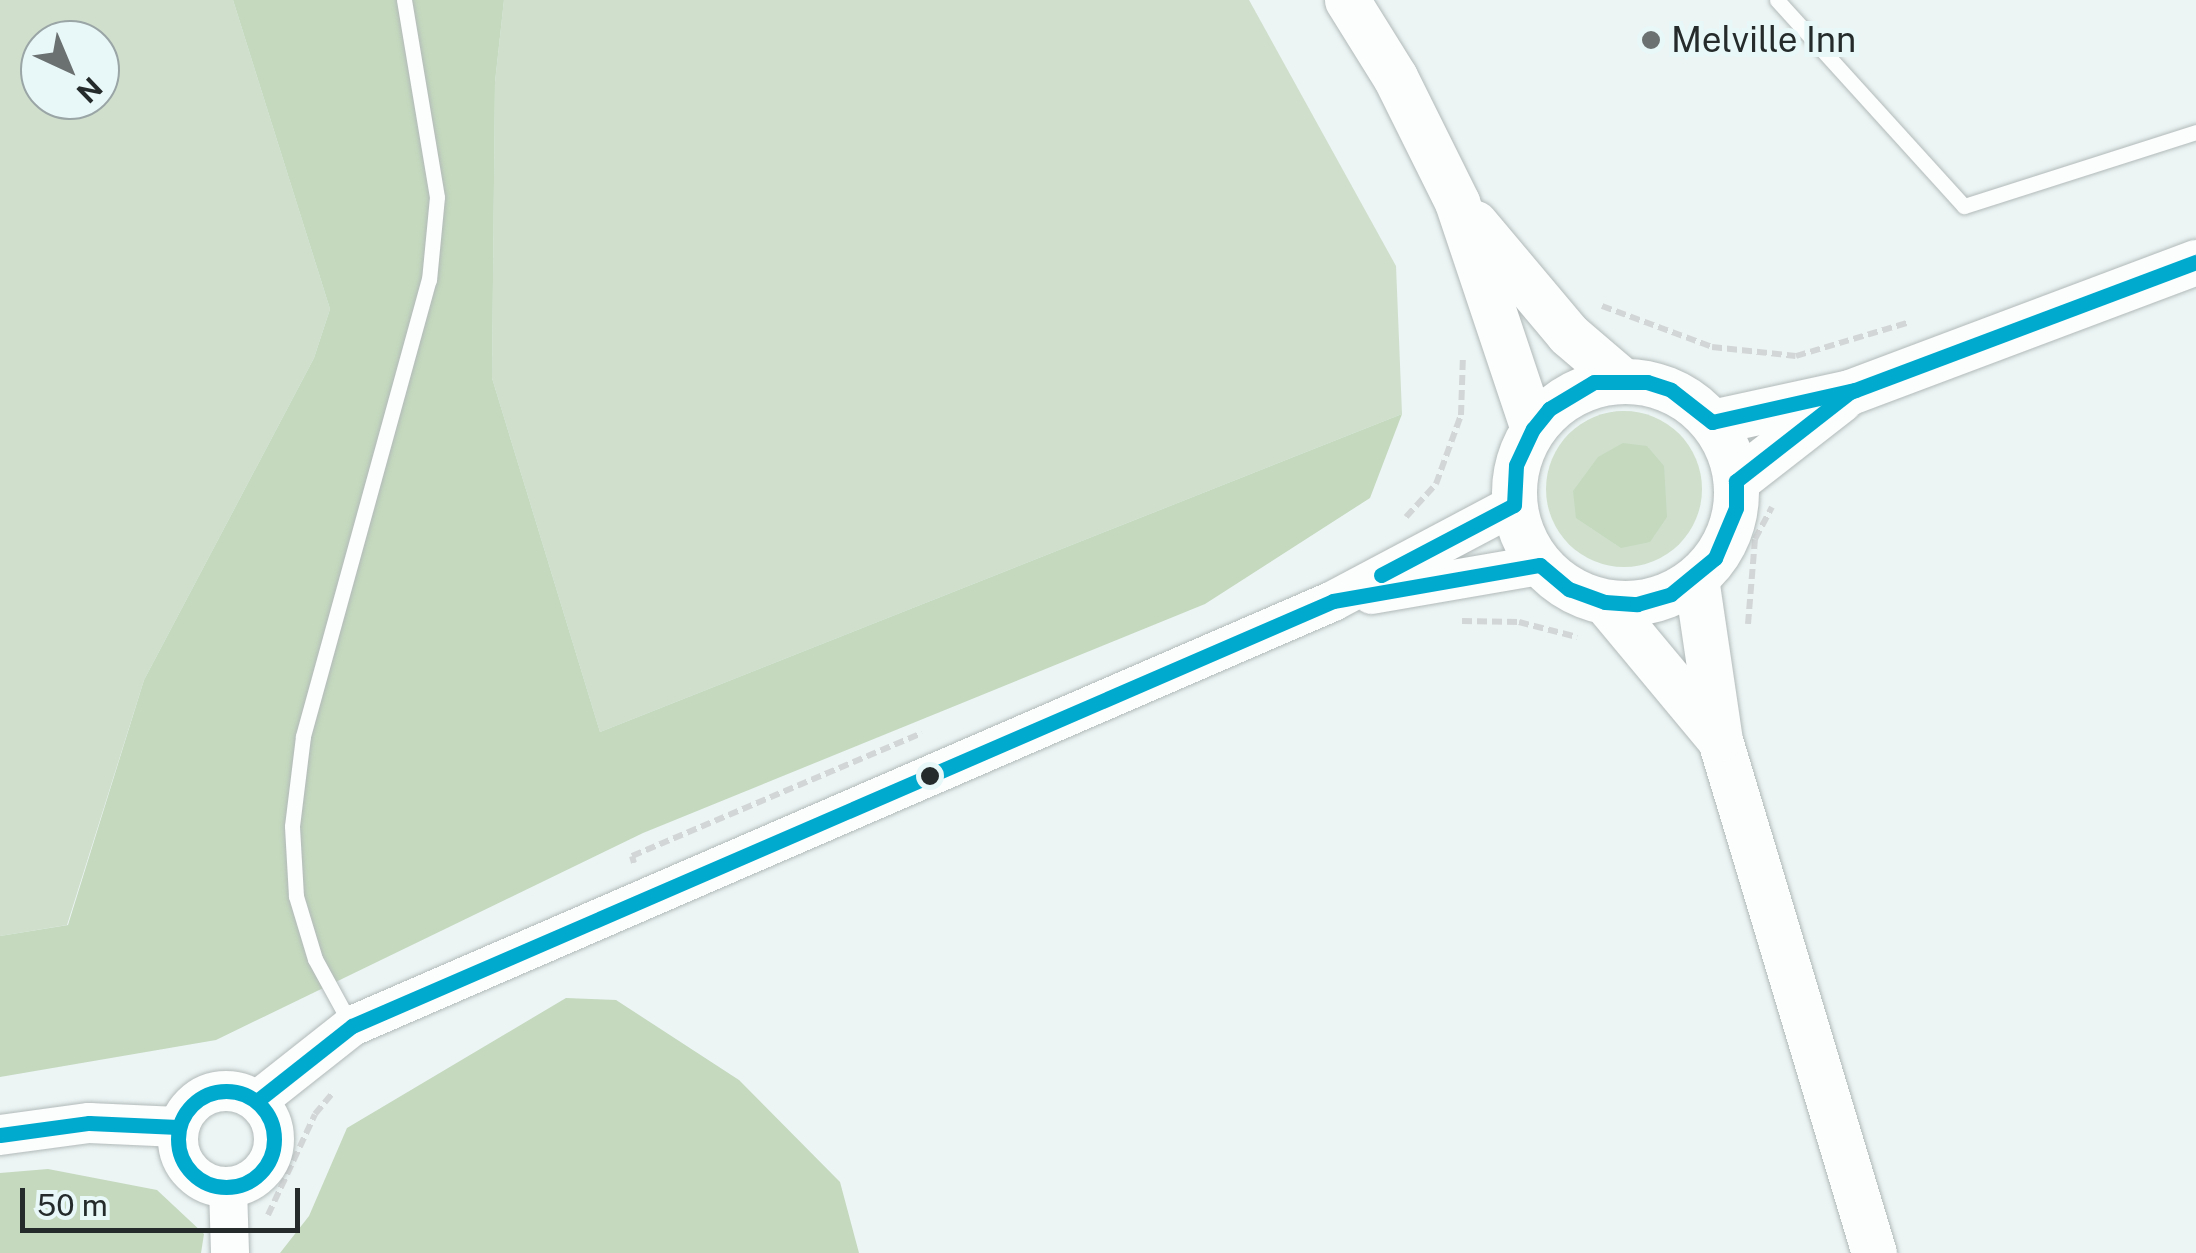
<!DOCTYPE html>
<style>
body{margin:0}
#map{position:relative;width:2196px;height:1253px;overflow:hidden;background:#ecf4f4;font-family:"Public Sans",sans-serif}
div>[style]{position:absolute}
.green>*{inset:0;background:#cfdfcc}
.round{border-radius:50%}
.forest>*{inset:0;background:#c4d9be}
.path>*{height:6px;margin-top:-3px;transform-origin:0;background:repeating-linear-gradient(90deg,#d3d6d6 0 10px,transparent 0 15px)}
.roads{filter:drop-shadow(0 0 2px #b2b9b9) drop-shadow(0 0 2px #b2b9b9)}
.service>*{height:15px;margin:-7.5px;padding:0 7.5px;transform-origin:7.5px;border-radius:7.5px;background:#fcfdfd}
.tertiary>*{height:38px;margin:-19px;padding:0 19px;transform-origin:19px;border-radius:19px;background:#fcfdfd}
.secondary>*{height:40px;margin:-20px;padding:0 20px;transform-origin:20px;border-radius:20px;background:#fcfdfd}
.secondary>.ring{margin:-20px;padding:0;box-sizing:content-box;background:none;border:40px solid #fcfdfd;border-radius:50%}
.primary>*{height:45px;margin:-22.5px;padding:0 22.5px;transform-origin:22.5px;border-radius:22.5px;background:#fcfdfd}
.primary>.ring{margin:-22.5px;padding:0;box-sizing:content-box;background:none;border:45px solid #fcfdfd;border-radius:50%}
.bus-1>*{height:15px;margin:-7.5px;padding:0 7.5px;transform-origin:7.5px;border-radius:7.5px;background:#00a9ce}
.bus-1>.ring{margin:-7.5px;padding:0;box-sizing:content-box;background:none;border:15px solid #00a9ce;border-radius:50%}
.dots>*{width:28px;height:28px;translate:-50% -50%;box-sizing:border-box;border:5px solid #e8f7f8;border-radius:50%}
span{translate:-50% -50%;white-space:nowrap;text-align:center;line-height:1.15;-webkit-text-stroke:10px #e8f7f8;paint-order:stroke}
.poi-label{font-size:35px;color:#252b2b}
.left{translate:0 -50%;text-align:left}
.north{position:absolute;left:20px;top:20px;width:100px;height:100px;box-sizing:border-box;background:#e8f7f8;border:2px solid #9aa5a6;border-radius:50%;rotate:136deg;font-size:28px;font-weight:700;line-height:40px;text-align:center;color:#252b2b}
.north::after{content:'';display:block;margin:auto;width:35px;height:45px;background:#6b7171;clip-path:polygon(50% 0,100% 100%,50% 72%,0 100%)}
.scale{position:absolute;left:20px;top:1188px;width:280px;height:45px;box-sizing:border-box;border:5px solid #252b2b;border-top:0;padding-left:12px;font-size:30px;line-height:35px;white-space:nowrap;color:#252b2b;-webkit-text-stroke:8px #e8f7f8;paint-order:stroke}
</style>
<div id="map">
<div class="green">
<i style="clip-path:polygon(evenodd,0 0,233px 0,330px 309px,314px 358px,144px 680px,67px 925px,0 936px,0 0,40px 40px,100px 40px,100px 100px,40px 100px,40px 40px)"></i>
<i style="clip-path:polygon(504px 0,1249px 0,1396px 266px,1402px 414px,600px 732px,492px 378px,495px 82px)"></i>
<i class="round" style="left:1546px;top:411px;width:156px;height:156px"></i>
</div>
<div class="forest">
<i style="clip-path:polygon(233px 0,504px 0,495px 82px,492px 378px,600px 732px,1402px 414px,1370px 498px,1205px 604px,643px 833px,216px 1040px,0 1077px,0 936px,68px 925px,144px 680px,314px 358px,330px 309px)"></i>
<i style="clip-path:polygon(1623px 443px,1647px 446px,1664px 466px,1667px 517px,1650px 542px,1621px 548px,1576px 518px,1573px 491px,1598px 457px)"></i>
<i style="clip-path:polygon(566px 998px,616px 1000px,739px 1080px,840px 1182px,859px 1253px,280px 1253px,309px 1216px,347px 1128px)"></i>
<i style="clip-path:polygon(48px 1169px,157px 1190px,204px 1234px,201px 1253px,0 1253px,0 1173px)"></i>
</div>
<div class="path">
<i style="left:1602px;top:306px;width:117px;rotate:20.4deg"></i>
<i style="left:1712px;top:347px;width:84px;rotate:6.1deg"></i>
<i style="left:1796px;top:356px;width:116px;rotate:-16.6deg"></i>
<i style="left:1406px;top:517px;width:45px;rotate:-47.7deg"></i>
<i style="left:1436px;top:484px;width:73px;rotate:-70.1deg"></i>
<i style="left:1461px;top:415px;width:59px;rotate:-88.1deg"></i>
<i style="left:1462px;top:621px;width:57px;rotate:1deg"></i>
<i style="left:1519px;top:622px;width:60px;rotate:14.5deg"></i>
<i style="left:1748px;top:624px;width:85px;rotate:-85.3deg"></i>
<i style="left:1755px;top:539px;width:36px;rotate:-62deg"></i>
<i style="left:634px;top:863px;width:7px;rotate:-106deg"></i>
<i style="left:632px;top:856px;width:315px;rotate:-23deg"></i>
<i style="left:268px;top:1215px;width:111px;rotate:-65deg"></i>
<i style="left:315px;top:1114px;width:26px;rotate:-50deg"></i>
</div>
<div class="roads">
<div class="service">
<i style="left:1777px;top:0;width:278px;rotate:47.8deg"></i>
<i style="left:1964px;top:206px;width:244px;rotate:-17.7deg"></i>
<i style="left:350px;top:1023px;width:73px;rotate:-118.7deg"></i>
<i style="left:315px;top:959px;width:66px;rotate:-106.8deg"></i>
<i style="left:296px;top:896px;width:70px;rotate:-93.3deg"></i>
<i style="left:292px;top:826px;width:91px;rotate:-83deg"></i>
<i style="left:303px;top:736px;width:473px;rotate:-74.6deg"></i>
<i style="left:429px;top:280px;width:83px;rotate:-84.5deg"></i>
<i style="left:437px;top:197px;width:200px;rotate:-99.5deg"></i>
</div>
<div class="tertiary">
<i style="left:228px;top:1188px;width:65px;rotate:88.2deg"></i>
</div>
<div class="secondary">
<i style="left:1372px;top:594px;width:170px;rotate:-9.8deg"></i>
<i class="ring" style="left:178px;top:1091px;width:56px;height:56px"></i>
<i style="left:257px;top:1101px;width:121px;rotate:-38.3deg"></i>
<i style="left:352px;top:1026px;width:1069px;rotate:-23.42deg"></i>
<i style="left:1333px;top:601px;width:205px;rotate:-27.9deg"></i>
<i style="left:0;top:1135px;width:90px;rotate:-7.7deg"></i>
<i style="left:89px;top:1123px;width:89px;rotate:2.6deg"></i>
</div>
<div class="primary">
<i style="left:1347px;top:0;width:91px;rotate:58.1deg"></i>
<i style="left:1395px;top:77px;width:140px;rotate:63.6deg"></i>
<i style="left:1457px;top:202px;width:239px;rotate:71.5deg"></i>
<i style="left:1475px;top:223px;width:145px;rotate:50deg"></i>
<i style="left:1568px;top:334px;width:71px;rotate:40.4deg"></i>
<i class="ring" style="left:1514px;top:381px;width:177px;height:177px"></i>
<i style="left:1712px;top:422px;width:141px;rotate:-12.3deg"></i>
<i style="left:1850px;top:392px;width:370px;rotate:-20.6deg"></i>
<i style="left:1736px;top:481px;width:132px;rotate:-37.9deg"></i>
<i style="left:1696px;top:578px;width:164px;rotate:81.6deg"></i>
<i style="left:1720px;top:740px;width:536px;rotate:73.29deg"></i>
<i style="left:1605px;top:602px;width:178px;rotate:50.2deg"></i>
</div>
</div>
<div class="bus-1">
<i style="left:1381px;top:575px;width:150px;rotate:-27.8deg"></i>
<i style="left:1514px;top:505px;width:40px;rotate:-87.1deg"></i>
<i style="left:1516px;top:465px;width:40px;rotate:-65deg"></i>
<i style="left:1533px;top:429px;width:26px;rotate:-51deg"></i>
<i style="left:1549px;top:409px;width:52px;rotate:-31deg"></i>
<i style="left:1594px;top:382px;width:53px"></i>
<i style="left:1647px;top:382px;width:25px;rotate:18deg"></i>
<i style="left:1671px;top:390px;width:52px;rotate:38deg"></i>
<i style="left:1712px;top:422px;width:147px;rotate:-12.6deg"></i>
<i class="ring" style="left:178px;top:1091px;width:81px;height:81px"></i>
<i style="left:257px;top:1101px;width:121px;rotate:-38.3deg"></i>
<i style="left:352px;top:1026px;width:1069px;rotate:-23.42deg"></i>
<i style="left:1333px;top:601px;width:210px;rotate:-9.9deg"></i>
<i style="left:1540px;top:565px;width:38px;rotate:40deg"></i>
<i style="left:1569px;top:589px;width:38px;rotate:20deg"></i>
<i style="left:1605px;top:602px;width:32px;rotate:4deg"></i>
<i style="left:1637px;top:604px;width:35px;rotate:-16deg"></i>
<i style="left:1671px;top:594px;width:57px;rotate:-39.3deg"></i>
<i style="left:1715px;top:558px;width:54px;rotate:-67.2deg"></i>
<i style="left:1736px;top:508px;width:27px;rotate:-90deg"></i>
<i style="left:1736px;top:481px;width:145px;rotate:-38deg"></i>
<i style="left:1850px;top:392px;width:370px;rotate:-20.6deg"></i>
<i style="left:0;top:1135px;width:90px;rotate:-7.7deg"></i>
<i style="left:89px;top:1123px;width:89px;rotate:2.6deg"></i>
</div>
<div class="dots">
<i style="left:1651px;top:40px;background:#6b7171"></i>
<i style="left:930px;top:776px;background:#252b2b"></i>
</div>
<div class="poi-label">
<span class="left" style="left:1671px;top:40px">Melville Inn</span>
</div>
<div class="north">N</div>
<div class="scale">50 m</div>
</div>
